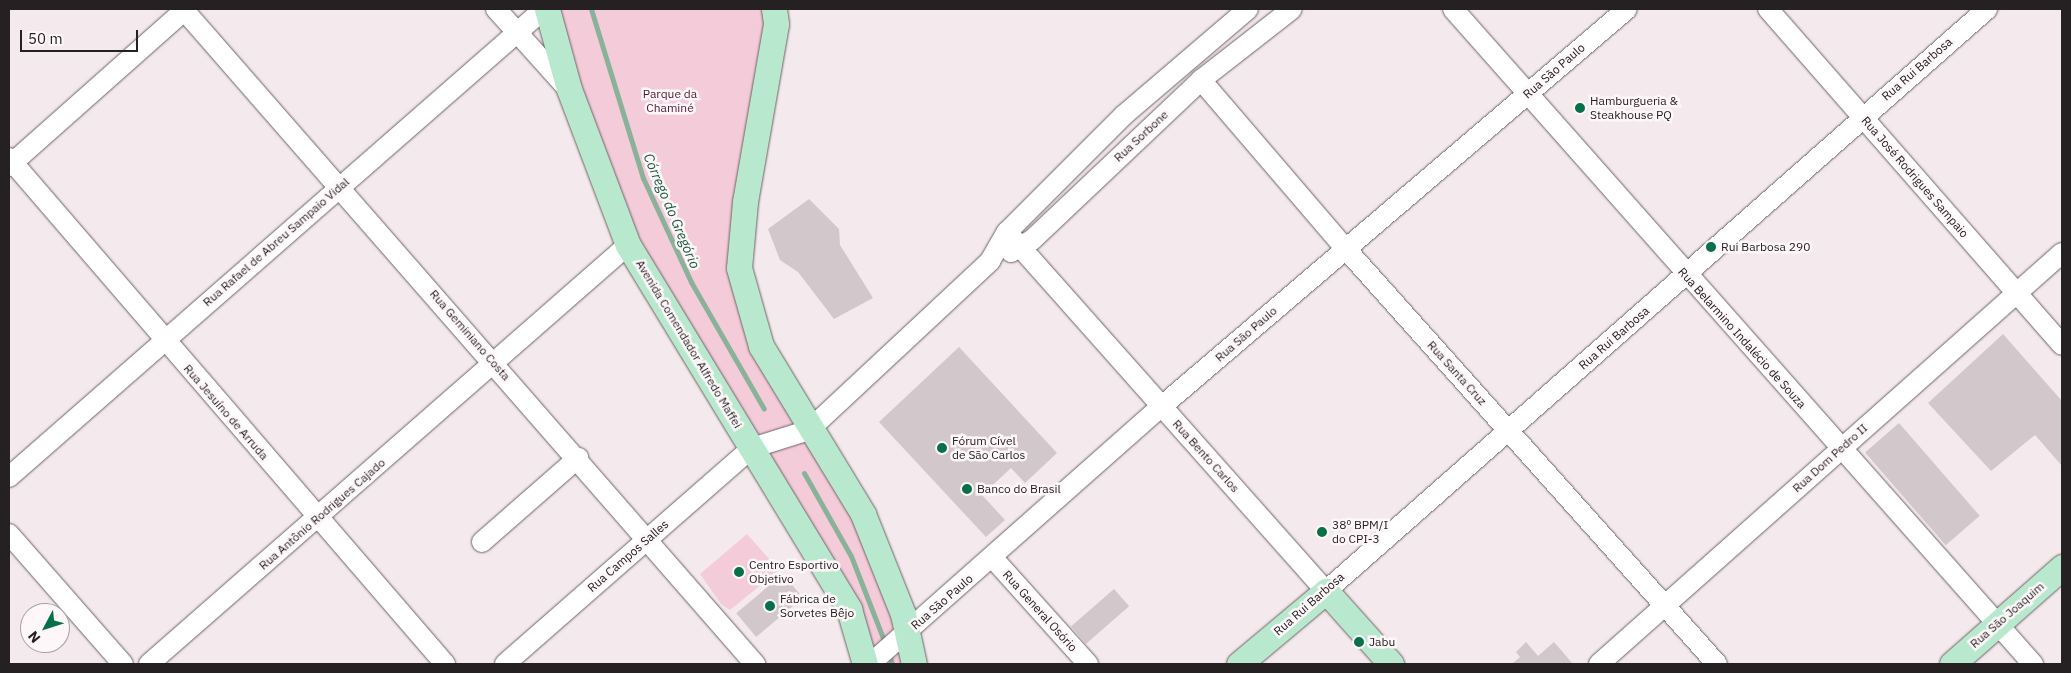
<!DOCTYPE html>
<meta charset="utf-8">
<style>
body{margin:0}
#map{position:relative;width:2071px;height:673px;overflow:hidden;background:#f4e9ec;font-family:"IBM Plex Sans",sans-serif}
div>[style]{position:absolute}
.green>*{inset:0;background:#f4cbd9}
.stream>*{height:5px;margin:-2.5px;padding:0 2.5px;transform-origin:2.5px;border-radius:2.5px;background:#8ab29b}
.building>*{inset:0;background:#d2c7cb;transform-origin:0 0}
.roads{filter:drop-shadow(0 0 1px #6d6366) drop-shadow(0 0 1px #6d6366)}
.minor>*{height:20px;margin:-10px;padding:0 10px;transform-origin:10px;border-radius:10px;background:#fff}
.major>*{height:25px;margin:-12.5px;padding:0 12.5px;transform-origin:12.5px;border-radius:12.5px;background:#b8e8ce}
.dots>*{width:14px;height:14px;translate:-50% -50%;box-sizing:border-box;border:2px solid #fef7fa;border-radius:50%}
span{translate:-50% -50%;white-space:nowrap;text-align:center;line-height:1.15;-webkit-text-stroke:5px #fef7fa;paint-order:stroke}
.street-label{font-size:12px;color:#252122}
.park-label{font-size:12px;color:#4e1932}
.poi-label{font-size:12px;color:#252122}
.left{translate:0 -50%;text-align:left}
.water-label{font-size:14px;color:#195c3e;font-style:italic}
.frame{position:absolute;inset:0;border:10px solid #252122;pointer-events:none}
.north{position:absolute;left:20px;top:603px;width:50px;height:50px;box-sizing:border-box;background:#fef7fa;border:1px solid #a7a1a4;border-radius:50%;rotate:230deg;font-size:14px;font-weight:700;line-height:20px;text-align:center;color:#252122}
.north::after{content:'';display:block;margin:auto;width:18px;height:22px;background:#067048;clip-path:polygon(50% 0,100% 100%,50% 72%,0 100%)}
.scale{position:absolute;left:20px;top:30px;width:118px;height:22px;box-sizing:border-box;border:2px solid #252122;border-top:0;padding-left:6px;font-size:15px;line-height:18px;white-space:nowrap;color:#252122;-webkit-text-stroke:4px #fef7fa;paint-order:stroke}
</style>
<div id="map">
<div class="green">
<i style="clip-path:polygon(547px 9px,774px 9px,747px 308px,863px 514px,914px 664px,865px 664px,849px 609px,628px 245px)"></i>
<i style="clip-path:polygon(747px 534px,779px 570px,730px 610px,721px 604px,700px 574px)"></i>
</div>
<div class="stream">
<i style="left:591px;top:9px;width:177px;rotate:72.9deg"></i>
<i style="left:643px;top:178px;width:115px;rotate:65.2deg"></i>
<i style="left:691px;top:282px;width:146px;rotate:60.1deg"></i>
<i style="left:804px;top:473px;width:95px;rotate:60.5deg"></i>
<i style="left:851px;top:556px;width:93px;rotate:68.7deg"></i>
<i style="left:889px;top:654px;width:10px;rotate:73deg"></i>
</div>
<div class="building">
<i style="clip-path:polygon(809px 199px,839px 229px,840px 245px,873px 298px,834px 319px,798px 272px,780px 260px,768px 229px)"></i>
<i style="clip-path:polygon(2003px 334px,2062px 401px,2062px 466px,2035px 435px,1991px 471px,1928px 403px)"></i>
<i style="clip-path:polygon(959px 347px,1057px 453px,1025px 483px,1011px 468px,982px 495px,1005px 520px,986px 537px,879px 422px)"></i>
<i style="left:1899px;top:423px;width:123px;height:45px;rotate:49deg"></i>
<i style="left:783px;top:574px;width:31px;height:61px;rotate:50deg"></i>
<i style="left:1114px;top:589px;width:23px;height:57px;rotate:49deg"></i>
<i style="clip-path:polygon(1526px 642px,1538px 656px,1554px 642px,1573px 664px,1512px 664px,1520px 657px,1516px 652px)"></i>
</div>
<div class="roads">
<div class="minor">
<i style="left:183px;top:9px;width:870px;rotate:48.87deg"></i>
<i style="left:496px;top:9px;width:108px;rotate:48deg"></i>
<i style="left:1453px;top:9px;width:875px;rotate:48.48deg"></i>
<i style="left:1768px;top:9px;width:446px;rotate:48.8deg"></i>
<i style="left:1201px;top:80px;width:221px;rotate:49.4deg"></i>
<i style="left:1345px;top:248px;width:558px;rotate:48.2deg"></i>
<i style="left:9px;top:158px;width:668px;rotate:49.25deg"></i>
<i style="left:9px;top:166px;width:237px;rotate:-41.6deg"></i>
<i style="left:1007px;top:232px;width:480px;rotate:48.4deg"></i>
<i style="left:1326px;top:591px;width:881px;rotate:-41.36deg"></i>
<i style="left:1011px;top:252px;width:24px;rotate:-30deg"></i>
<i style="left:1032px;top:240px;width:233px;rotate:-43.4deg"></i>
<i style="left:1201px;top:80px;width:115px;rotate:-38deg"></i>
<i style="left:9px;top:477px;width:711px;rotate:-41.18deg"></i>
<i style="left:9px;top:534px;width:173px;rotate:48.8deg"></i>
<i style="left:482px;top:542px;width:128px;rotate:-41.2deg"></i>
<i style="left:992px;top:557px;width:144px;rotate:48.1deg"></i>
<i style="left:149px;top:664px;width:636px;rotate:-41.18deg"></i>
<i style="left:505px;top:664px;width:328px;rotate:-41.2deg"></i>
<i style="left:752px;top:448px;width:60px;rotate:-17.5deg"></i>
<i style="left:809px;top:430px;width:248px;rotate:-43deg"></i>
<i style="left:990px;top:261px;width:34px;rotate:-60deg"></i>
<i style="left:1007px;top:232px;width:165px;rotate:-45deg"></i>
<i style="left:1124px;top:115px;width:163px;rotate:-40.5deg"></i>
<i style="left:870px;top:664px;width:390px;rotate:-41.5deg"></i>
<i style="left:1162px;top:406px;width:611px;rotate:-40.49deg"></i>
<i style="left:1599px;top:664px;width:619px;rotate:-41.6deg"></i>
</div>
<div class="major">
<i style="left:547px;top:9px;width:83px;rotate:74.6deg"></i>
<i style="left:569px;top:89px;width:167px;rotate:69.3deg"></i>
<i style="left:628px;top:245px;width:426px;rotate:58.7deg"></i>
<i style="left:849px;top:609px;width:57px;rotate:73.8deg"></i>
<i style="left:774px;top:9px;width:15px;rotate:82deg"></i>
<i style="left:776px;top:24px;width:181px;rotate:99.9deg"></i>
<i style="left:745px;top:202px;width:66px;rotate:95.2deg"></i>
<i style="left:739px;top:268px;width:81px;rotate:74.2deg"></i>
<i style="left:761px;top:346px;width:197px;rotate:58.7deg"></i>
<i style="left:863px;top:514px;width:108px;rotate:68.2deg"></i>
<i style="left:903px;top:614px;width:51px;rotate:77.6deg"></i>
<i style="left:1239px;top:664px;width:114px;rotate:-40deg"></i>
<i style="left:1326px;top:591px;width:98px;rotate:48.3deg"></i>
<i style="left:1952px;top:664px;width:147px;rotate:-41.4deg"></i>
</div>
</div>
<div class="dots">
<i style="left:1580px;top:108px;background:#067048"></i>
<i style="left:1711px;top:247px;background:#067048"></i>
<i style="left:942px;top:448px;background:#067048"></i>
<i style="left:967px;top:489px;background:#067048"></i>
<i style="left:1322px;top:532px;background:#067048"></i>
<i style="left:739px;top:572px;background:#067048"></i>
<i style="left:770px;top:606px;background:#067048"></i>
<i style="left:1359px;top:642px;background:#067048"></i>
</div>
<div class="street-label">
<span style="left:1917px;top:69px;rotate:-41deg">Rua Rui Barbosa</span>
<span style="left:1554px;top:71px;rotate:-41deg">Rua São Paulo</span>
<span style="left:1141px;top:136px;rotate:-43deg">Rua Sorbone</span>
<span style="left:1915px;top:177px;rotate:49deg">Rua José Rodrigues Sampaio</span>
<span style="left:276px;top:242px;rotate:-41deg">Rua Rafael de Abreu Sampaio Vidal</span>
<span style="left:1246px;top:334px;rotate:-41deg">Rua São Paulo</span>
<span style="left:470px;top:335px;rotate:49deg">Rua Geminiano Costa</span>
<span style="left:1614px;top:338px;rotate:-41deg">Rua Rui Barbosa</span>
<span style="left:1742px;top:338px;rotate:48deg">Rua Belarmino Indalécio de Souza</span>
<span style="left:689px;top:344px;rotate:59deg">Avenida Comendador Alfredo Maffei</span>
<span style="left:1457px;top:373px;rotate:48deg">Rua Santa Cruz</span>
<span style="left:226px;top:412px;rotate:49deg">Rua Jesuíno de Arruda</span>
<span style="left:1206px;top:456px;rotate:48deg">Rua Bento Carlos</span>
<span style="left:1830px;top:458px;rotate:-42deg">Rua Dom Pedro II</span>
<span style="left:322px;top:514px;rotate:-41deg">Rua Antônio Rodrigues Cajado</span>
<span style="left:628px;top:556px;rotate:-41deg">Rua Campos Salles</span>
<span style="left:942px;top:602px;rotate:-41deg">Rua São Paulo</span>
<span style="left:1309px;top:604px;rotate:-41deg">Rua Rui Barbosa</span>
<span style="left:1040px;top:611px;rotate:48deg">Rua General Osório</span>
<span style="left:2007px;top:615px;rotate:-41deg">Rua São Joaquim</span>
</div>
<div class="park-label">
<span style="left:670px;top:101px">Parque da<br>Chaminé</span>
</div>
<div class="poi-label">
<span class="left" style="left:1590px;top:108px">Hamburgueria &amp;<br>Steakhouse PQ</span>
<span class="left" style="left:1721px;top:247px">Rui Barbosa 290</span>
<span class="left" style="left:952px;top:448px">Fórum Cível<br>de São Carlos</span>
<span class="left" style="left:977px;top:489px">Banco do Brasil</span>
<span class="left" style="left:1332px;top:532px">38º BPM/I<br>do CPI-3</span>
<span class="left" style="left:749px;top:572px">Centro Esportivo<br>Objetivo</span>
<span class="left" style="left:780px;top:606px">Fábrica de<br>Sorvetes Bêjo</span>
<span class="left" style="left:1369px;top:642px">Jabu</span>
</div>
<div class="water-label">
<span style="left:672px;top:211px;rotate:67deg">Córrego do Gregório</span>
</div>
<div class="frame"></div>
<div class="north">N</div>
<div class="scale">50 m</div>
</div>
